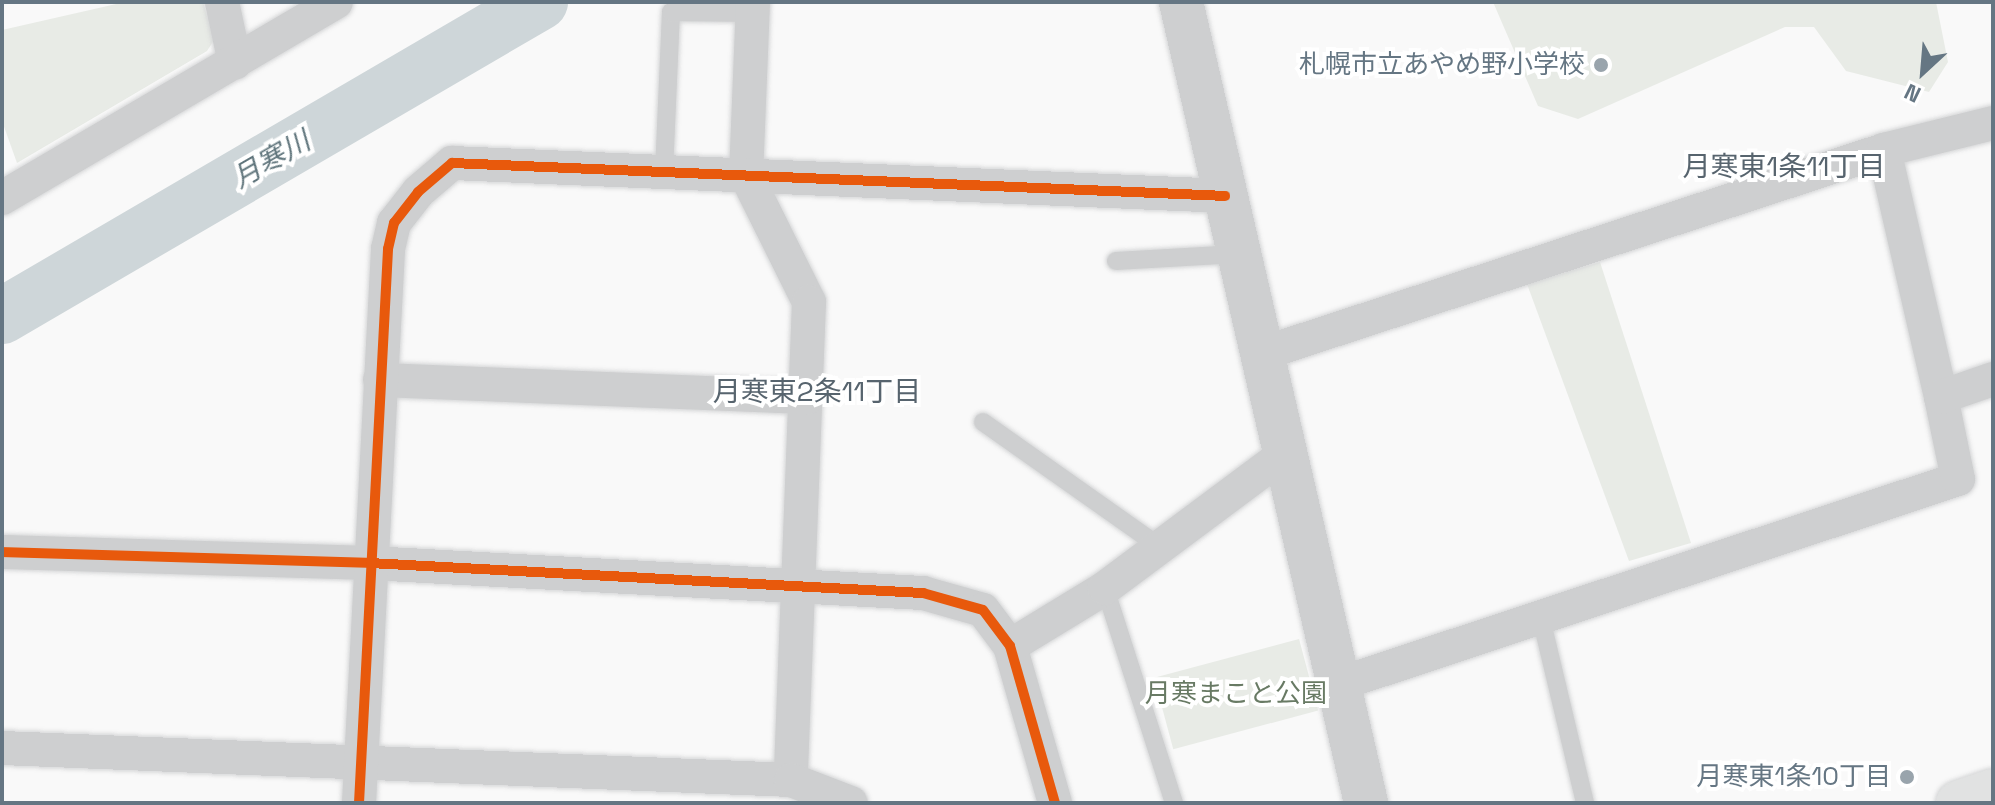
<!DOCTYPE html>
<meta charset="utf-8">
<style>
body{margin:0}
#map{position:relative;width:1995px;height:805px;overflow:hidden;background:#f9f9f9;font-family:"Space Grotesk","Noto Sans JP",sans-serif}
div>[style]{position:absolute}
.green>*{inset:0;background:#e8ebe6;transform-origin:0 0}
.river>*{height:56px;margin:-28px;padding:0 28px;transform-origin:28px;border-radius:28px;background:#ced6d9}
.roads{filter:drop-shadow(0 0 2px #d5d6d7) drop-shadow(0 0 2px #d5d6d7)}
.service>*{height:18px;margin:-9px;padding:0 9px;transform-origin:9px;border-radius:9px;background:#cecfd0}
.minor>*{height:34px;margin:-17px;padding:0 17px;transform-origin:17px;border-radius:17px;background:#cecfd0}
.tertiary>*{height:44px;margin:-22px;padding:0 22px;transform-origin:22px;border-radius:22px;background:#cecfd0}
.secondary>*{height:44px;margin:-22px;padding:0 22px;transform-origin:22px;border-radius:22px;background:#e1e2e2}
.cycleway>*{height:10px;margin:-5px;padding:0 5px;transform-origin:5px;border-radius:5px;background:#e8590c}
.dots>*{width:22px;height:22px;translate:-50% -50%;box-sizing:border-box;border:4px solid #fff;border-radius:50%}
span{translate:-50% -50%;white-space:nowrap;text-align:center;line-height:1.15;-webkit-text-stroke:8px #fff;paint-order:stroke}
.poi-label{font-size:26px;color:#657683}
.right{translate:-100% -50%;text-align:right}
.park-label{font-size:26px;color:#687a64}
.water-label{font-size:28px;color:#60757c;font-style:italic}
.neighbourhood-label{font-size:28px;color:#57646e}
.frame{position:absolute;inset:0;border:4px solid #657683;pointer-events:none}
.north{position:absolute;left:1883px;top:32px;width:80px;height:80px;-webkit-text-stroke:6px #fff;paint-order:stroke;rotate:206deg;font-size:22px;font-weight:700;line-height:32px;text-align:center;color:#657683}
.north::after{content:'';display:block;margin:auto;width:28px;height:36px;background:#657683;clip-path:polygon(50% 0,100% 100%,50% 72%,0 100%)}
</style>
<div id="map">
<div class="green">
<i style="clip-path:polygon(125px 2px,203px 2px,214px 40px,207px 51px,17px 163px,2px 121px,2px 30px)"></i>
<i style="clip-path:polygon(1493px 2px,1936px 2px,1948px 62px,1929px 92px,1846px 71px,1814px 27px,1785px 27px,1578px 119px,1538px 106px)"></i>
<i style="clip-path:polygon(1600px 262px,1691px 543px,1629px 561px,1527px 284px)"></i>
<i style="left:1299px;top:639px;width:74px;height:150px;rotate:75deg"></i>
</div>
<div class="river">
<i style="left:2px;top:316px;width:623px;rotate:-30.27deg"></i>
</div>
<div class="roads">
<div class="service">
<i style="left:664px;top:172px;width:160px;rotate:-87.5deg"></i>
<i style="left:671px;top:12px;width:82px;rotate:0.7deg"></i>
<i style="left:1116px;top:261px;width:122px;rotate:-3.3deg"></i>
<i style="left:983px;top:422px;width:217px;rotate:35.2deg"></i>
<i style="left:1105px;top:588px;width:226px;rotate:72.2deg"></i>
<i style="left:1541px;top:618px;width:190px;rotate:76.6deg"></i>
</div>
<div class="minor">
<i style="left:222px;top:2px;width:62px;rotate:78deg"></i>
<i style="left:753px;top:2px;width:173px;rotate:92.3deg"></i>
<i style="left:746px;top:175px;width:142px;rotate:63.6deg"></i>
<i style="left:809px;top:302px;width:478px;rotate:92.2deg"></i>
<i style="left:1884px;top:150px;width:253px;rotate:77deg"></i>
<i style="left:2px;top:198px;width:387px;rotate:-30.4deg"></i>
<i style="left:1261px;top:354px;width:656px;rotate:-18.13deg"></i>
<i style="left:1884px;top:150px;width:112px;rotate:-13.9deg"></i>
<i style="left:380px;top:380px;width:427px;rotate:2.3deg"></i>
<i style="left:2px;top:552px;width:368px;rotate:1.7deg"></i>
<i style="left:370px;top:563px;width:554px;rotate:3.11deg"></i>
<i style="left:923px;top:593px;width:62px;rotate:15.8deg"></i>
<i style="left:983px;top:610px;width:45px;rotate:53.1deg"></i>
<i style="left:1010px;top:646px;width:163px;rotate:74deg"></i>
<i style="left:1010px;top:646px;width:111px;rotate:-31.4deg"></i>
<i style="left:1105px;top:588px;width:224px;rotate:-36.7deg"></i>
<i style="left:1339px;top:684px;width:652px;rotate:-18.32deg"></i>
<i style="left:1958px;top:479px;width:84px;rotate:-101.7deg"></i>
<i style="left:1941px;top:397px;width:55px;rotate:-19.1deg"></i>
<i style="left:2px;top:748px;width:790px;rotate:2.32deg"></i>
<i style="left:791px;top:780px;width:64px;rotate:21deg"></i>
<i style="left:359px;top:803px;width:555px;rotate:-87deg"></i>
<i style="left:388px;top:249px;width:27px;rotate:-77deg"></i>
<i style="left:394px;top:223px;width:39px;rotate:-52deg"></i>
<i style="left:418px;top:192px;width:45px;rotate:-40.5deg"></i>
<i style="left:452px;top:163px;width:774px;rotate:2.44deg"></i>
</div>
<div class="tertiary">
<i style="left:1181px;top:2px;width:822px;rotate:76.99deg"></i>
</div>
<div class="secondary">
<i style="left:1958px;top:803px;width:37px;rotate:-19deg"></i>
</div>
</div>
<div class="cycleway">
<i style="left:2px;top:552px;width:368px;rotate:1.7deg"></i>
<i style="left:370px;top:563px;width:554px;rotate:3.11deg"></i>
<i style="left:923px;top:593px;width:62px;rotate:15.8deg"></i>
<i style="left:983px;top:610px;width:45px;rotate:53.1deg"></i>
<i style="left:1010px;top:646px;width:163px;rotate:74deg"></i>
<i style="left:359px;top:803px;width:555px;rotate:-87deg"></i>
<i style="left:388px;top:249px;width:27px;rotate:-77deg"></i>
<i style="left:394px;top:223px;width:39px;rotate:-52deg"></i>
<i style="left:418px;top:192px;width:45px;rotate:-40.5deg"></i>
<i style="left:452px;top:163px;width:774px;rotate:2.44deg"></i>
</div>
<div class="dots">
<i style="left:1601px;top:65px;background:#99a4ac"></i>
<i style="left:1907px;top:777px;background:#99a4ac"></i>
</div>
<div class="poi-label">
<span class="right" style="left:1585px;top:65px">札幌市立あやめ野小学校</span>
<span class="right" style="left:1891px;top:777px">月寒東1条10丁目</span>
</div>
<div class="park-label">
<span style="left:1236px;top:694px">月寒まこと公園</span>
</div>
<div class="water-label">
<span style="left:271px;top:159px;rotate:-30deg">月寒川</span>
</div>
<div class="neighbourhood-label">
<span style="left:1784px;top:166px">月寒東1条11丁目</span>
<span style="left:817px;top:391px">月寒東2条11丁目</span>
</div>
<div class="frame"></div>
<div class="north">N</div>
</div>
